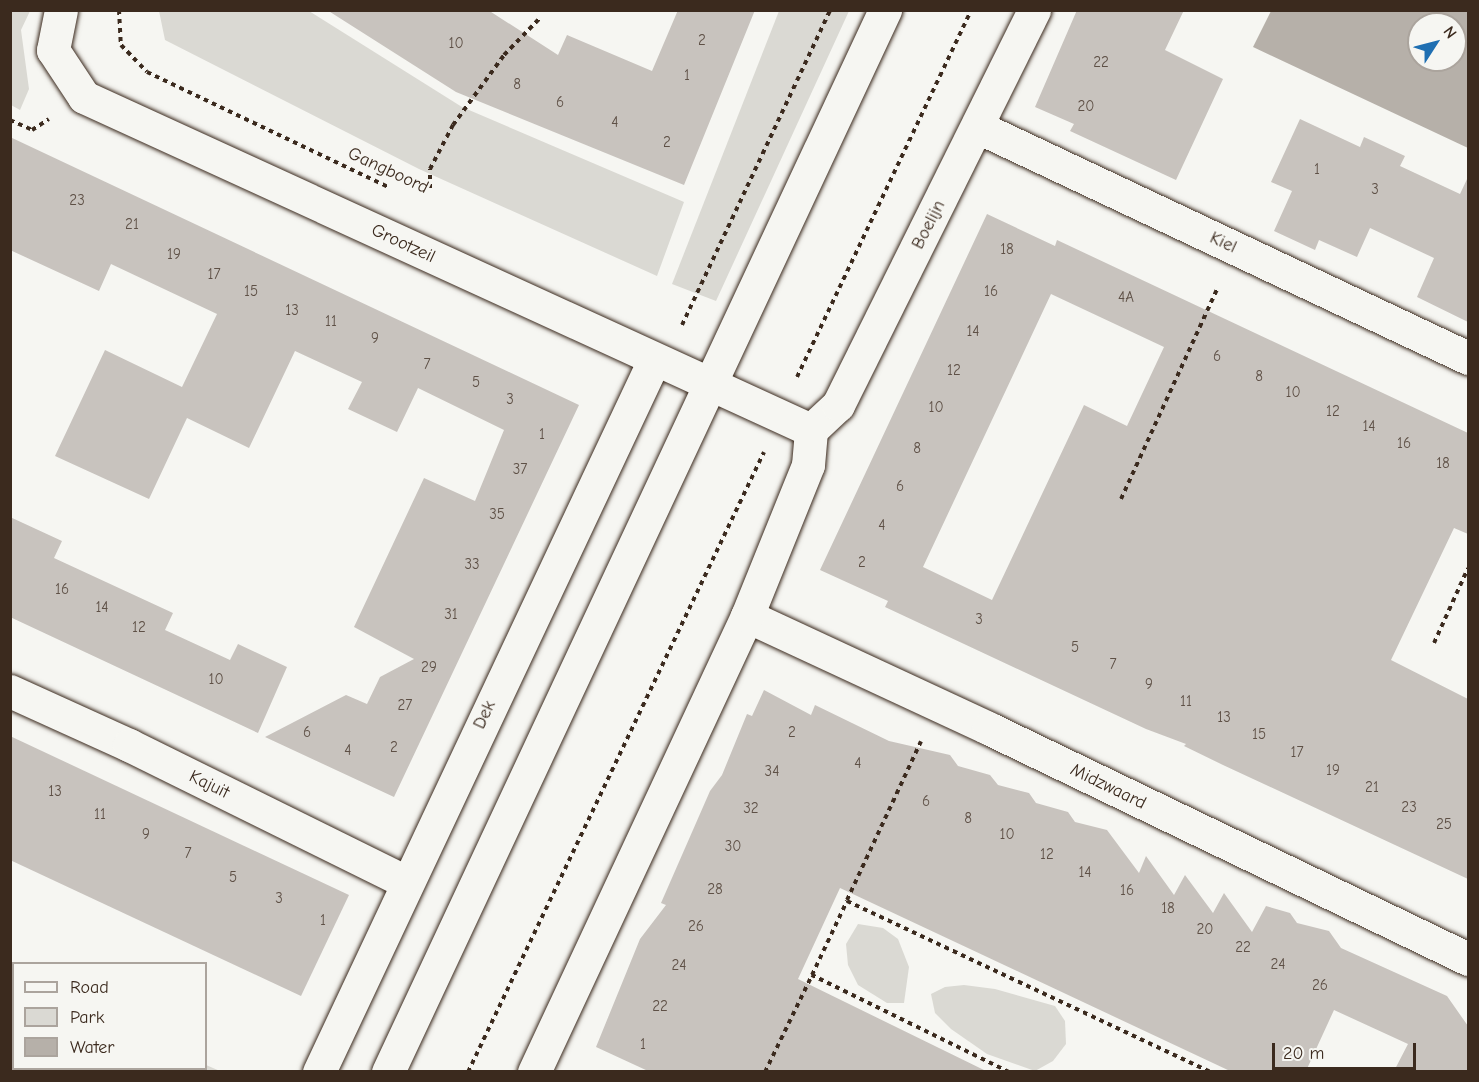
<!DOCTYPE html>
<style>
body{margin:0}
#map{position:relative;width:1479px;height:1082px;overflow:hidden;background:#f6f6f2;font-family:"Comic Neue",sans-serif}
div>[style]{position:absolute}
.green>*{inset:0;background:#dad9d3}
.water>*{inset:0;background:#b6b0a9}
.building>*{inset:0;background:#c8c3be}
.path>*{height:4px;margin-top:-2px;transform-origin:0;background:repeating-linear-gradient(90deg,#3b2a1e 0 4.5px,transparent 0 9px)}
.roads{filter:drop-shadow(0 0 2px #3b2a1e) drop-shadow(0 0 2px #3b2a1e)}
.minor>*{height:33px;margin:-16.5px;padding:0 16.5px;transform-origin:16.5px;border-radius:16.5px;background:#f6f6f2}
span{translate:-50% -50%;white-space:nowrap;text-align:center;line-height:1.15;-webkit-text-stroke:5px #f6f6f2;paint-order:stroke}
.number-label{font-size:15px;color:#5e5046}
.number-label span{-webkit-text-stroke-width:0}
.street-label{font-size:18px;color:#3b2a1e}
.frame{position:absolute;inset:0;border:12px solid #3b2a1e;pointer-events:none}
.legend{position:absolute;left:12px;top:962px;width:195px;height:108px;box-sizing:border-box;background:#f6f6f2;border:2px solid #aba49d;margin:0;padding:8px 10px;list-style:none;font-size:18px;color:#3b2a1e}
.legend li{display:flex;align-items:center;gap:12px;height:30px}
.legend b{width:30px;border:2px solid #aba49d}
.north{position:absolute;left:1407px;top:12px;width:60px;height:60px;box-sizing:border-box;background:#f6f6f2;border:2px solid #aba49d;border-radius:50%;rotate:54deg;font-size:16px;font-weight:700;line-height:24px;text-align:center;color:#3b2a1e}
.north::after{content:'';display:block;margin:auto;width:21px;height:27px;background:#1f6fb2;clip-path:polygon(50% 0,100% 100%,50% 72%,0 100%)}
.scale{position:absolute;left:1272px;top:1043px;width:144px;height:27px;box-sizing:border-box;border:3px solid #3b2a1e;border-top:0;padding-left:8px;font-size:18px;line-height:21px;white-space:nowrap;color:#3b2a1e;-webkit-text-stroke:4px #f6f6f2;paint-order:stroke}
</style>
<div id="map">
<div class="green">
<i style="clip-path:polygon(10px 11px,30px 11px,21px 30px,29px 89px,20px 110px,11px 105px)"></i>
<i style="clip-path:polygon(159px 11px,309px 11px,462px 107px,684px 202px,657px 276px,419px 169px,165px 40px)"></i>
<i style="clip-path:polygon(779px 11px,849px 11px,716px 301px,672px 284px)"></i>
<i style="clip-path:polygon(858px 924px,883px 928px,898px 939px,909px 967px,904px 1003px,887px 1003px,858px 985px,848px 965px,846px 944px)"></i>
<i style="clip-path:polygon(10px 973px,14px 974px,14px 1068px,206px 1068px,206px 1065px,220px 1071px,11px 1071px)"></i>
<i style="clip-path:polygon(964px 985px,995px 989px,1055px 1006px,1065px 1021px,1066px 1044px,1053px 1061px,1035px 1071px,987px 1054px,951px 1029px,935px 1013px,931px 994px,945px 987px)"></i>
</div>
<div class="water">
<i style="clip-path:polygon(evenodd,1271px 11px,1468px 11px,1468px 148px,1253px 47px,1271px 11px,1419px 24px,1455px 24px,1455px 60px,1419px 60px,1419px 24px)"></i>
</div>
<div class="building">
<i style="clip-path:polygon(327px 10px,488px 10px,558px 55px,567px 35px,652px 71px,678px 10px,755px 10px,684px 185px,456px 92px)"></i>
<i style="clip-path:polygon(1077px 10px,1184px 10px,1165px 50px,1223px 79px,1176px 180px,1070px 131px,1074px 124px,1035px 107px)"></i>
<i style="clip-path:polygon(1300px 119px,1360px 147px,1364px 137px,1405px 156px,1400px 166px,1460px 194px,1468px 177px,1468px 322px,1417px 297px,1434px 258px,1370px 228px,1357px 257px,1319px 240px,1315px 250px,1274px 231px,1292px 191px,1271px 182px)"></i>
<i style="clip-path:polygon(10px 137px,579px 405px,394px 797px,265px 737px,346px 695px,367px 704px,380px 677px,414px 659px,354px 627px,424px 478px,475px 501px,504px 430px,418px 388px,397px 432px,348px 409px,362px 382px,295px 351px,249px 448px,187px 418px,149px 499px,55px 456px,105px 350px,182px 387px,217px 314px,111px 264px,99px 291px,10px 250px)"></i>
<i style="clip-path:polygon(evenodd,987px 214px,1055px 246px,1057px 240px,1468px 433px,1468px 534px,1454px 528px,1391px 660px,1468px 699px,1468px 879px,1223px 765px,1184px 746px,1186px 744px,1146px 729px,885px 607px,888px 601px,820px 570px,987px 214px,1051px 294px,1164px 347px,1127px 426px,1084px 405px,992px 600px,923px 567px,1051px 294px)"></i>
<i style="clip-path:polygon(10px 517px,62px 541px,54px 558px,173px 613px,165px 630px,230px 660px,238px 644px,287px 667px,258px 733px,10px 617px)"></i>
<i style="clip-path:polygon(764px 690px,811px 715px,815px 705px,889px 741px,950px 755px,958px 766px,990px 775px,998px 785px,1029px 793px,1036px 803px,1068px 812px,1075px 822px,1107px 830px,1139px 873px,1146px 856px,1174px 895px,1185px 875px,1213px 913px,1224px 893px,1252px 932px,1266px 906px,1290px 913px,1297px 923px,1329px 931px,1341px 948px,1447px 996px,1468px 1026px,1468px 1071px,1394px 1071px,1408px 1044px,1334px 1010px,1306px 1071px,1230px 1071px,840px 888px,798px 979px,986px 1071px,648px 1071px,596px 1047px,640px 939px,666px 905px,661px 903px,710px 791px,722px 775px,747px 714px,752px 716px)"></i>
<i style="clip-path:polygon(10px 736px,349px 895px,301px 996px,10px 860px)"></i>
</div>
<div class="path">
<i style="left:119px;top:10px;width:35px;rotate:87deg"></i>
<i style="left:121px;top:45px;width:37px;rotate:46deg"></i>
<i style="left:147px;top:72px;width:269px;rotate:25.5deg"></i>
<i style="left:10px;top:120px;width:24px;rotate:24deg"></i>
<i style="left:32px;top:130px;width:20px;rotate:-33deg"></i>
<i style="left:430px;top:188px;width:19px;rotate:-90deg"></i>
<i style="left:430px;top:169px;width:50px;rotate:-62.4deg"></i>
<i style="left:453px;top:125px;width:87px;rotate:-53.9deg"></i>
<i style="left:504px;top:55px;width:53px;rotate:-45.8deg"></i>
<i style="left:682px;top:325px;width:348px;rotate:-64.8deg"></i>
<i style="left:797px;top:377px;width:406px;rotate:-64.6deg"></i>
<i style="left:1121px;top:499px;width:233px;rotate:-65.4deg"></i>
<i style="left:1434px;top:643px;width:82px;rotate:-65.6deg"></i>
<i style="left:847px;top:900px;width:175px;rotate:-65deg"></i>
<i style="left:468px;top:1072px;width:687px;rotate:-64.48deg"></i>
<i style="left:765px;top:1072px;width:108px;rotate:-64.1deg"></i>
<i style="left:1009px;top:1072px;width:220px;rotate:-153.8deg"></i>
<i style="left:812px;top:975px;width:82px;rotate:-64.7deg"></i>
<i style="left:847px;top:901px;width:402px;rotate:25.2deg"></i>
</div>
<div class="roads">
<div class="minor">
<i style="left:61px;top:10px;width:41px;rotate:101.3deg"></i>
<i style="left:53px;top:50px;width:56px;rotate:56.6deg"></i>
<i style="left:84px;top:97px;width:800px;rotate:24.61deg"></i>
<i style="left:978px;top:127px;width:542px;rotate:25.24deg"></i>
<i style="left:811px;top:430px;width:37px;rotate:-43deg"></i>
<i style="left:838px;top:405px;width:441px;rotate:-63.6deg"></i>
<i style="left:747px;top:616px;width:266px;rotate:24.9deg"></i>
<i style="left:988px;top:728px;width:533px;rotate:25.7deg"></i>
<i style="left:10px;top:691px;width:131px;rotate:24.4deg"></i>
<i style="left:129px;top:745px;width:309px;rotate:26.3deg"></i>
<i style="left:319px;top:1072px;width:787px;rotate:-64.8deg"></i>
<i style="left:388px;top:1072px;width:1173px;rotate:-64.92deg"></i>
<i style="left:534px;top:1072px;width:503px;rotate:-64.96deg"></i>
<i style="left:747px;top:616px;width:163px;rotate:-68deg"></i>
<i style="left:808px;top:465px;width:35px;rotate:-85deg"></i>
</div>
</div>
<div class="number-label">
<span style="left:702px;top:41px">2</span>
<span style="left:456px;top:44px">10</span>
<span style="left:1101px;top:63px">22</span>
<span style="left:687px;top:76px">1</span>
<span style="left:517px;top:85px">8</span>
<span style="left:560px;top:103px">6</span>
<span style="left:1086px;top:107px">20</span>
<span style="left:615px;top:123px">4</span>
<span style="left:667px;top:143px">2</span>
<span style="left:1317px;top:170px">1</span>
<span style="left:1375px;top:190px">3</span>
<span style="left:77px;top:201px">23</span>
<span style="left:132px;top:225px">21</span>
<span style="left:1007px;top:250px">18</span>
<span style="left:174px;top:255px">19</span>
<span style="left:214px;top:275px">17</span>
<span style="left:251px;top:292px">15</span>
<span style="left:991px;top:292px">16</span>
<span style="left:1126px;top:298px">4A</span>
<span style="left:292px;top:311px">13</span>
<span style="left:331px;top:322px">11</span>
<span style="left:973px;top:332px">14</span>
<span style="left:375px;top:339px">9</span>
<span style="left:1217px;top:357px">6</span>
<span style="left:427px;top:365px">7</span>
<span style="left:954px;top:371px">12</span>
<span style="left:1259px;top:377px">8</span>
<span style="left:476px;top:383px">5</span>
<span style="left:1293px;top:393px">10</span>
<span style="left:510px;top:400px">3</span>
<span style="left:936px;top:408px">10</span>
<span style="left:1333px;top:412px">12</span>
<span style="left:1369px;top:427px">14</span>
<span style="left:542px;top:435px">1</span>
<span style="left:1404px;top:444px">16</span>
<span style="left:917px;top:449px">8</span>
<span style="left:1443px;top:464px">18</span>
<span style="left:520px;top:470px">37</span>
<span style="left:900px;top:487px">6</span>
<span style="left:497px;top:515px">35</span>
<span style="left:882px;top:526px">4</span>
<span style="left:862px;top:563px">2</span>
<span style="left:472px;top:565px">33</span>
<span style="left:62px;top:590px">16</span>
<span style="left:102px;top:608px">14</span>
<span style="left:451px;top:615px">31</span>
<span style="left:979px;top:620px">3</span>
<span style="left:139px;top:628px">12</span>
<span style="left:1075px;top:648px">5</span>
<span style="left:1113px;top:665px">7</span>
<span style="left:429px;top:668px">29</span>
<span style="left:216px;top:680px">10</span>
<span style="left:1149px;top:685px">9</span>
<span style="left:1186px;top:702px">11</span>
<span style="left:405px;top:706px">27</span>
<span style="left:1224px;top:718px">13</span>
<span style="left:307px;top:733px">6</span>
<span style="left:792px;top:733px">2</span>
<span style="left:1259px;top:735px">15</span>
<span style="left:394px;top:748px">2</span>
<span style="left:348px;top:751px">4</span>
<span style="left:1297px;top:753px">17</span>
<span style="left:858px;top:764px">4</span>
<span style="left:1333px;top:771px">19</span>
<span style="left:772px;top:772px">34</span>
<span style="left:1372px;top:788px">21</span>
<span style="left:55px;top:792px">13</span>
<span style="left:926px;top:802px">6</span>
<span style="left:1409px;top:808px">23</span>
<span style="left:751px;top:809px">32</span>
<span style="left:100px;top:815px">11</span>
<span style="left:968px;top:819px">8</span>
<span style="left:1444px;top:825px">25</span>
<span style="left:146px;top:835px">9</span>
<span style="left:1007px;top:835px">10</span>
<span style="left:733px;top:847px">30</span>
<span style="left:188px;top:854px">7</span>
<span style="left:1047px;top:855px">12</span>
<span style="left:1085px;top:873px">14</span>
<span style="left:233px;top:878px">5</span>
<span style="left:715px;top:890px">28</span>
<span style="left:1127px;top:891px">16</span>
<span style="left:279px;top:899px">3</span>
<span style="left:1168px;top:909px">18</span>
<span style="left:323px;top:921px">1</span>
<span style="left:696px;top:927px">26</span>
<span style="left:1205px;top:930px">20</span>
<span style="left:1243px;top:948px">22</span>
<span style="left:1278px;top:965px">24</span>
<span style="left:679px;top:966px">24</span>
<span style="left:1320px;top:986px">26</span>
<span style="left:660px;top:1007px">22</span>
<span style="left:643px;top:1045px">1</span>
</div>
<div class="street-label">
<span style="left:388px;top:171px;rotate:25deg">Gangboord</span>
<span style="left:929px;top:225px;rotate:-63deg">Boelijn</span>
<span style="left:1223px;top:243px;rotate:25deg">Kiel</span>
<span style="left:403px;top:244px;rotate:25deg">Grootzeil</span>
<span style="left:485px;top:715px;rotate:-65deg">Dek</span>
<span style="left:209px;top:785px;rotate:26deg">Kajuit</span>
<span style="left:1108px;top:787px;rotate:26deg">Midzwaard</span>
</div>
<div class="frame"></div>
<ul class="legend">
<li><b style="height:8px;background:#f6f6f2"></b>Road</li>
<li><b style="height:16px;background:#dad9d3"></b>Park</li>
<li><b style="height:16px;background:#b6b0a9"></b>Water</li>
</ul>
<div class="north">N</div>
<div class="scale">20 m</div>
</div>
